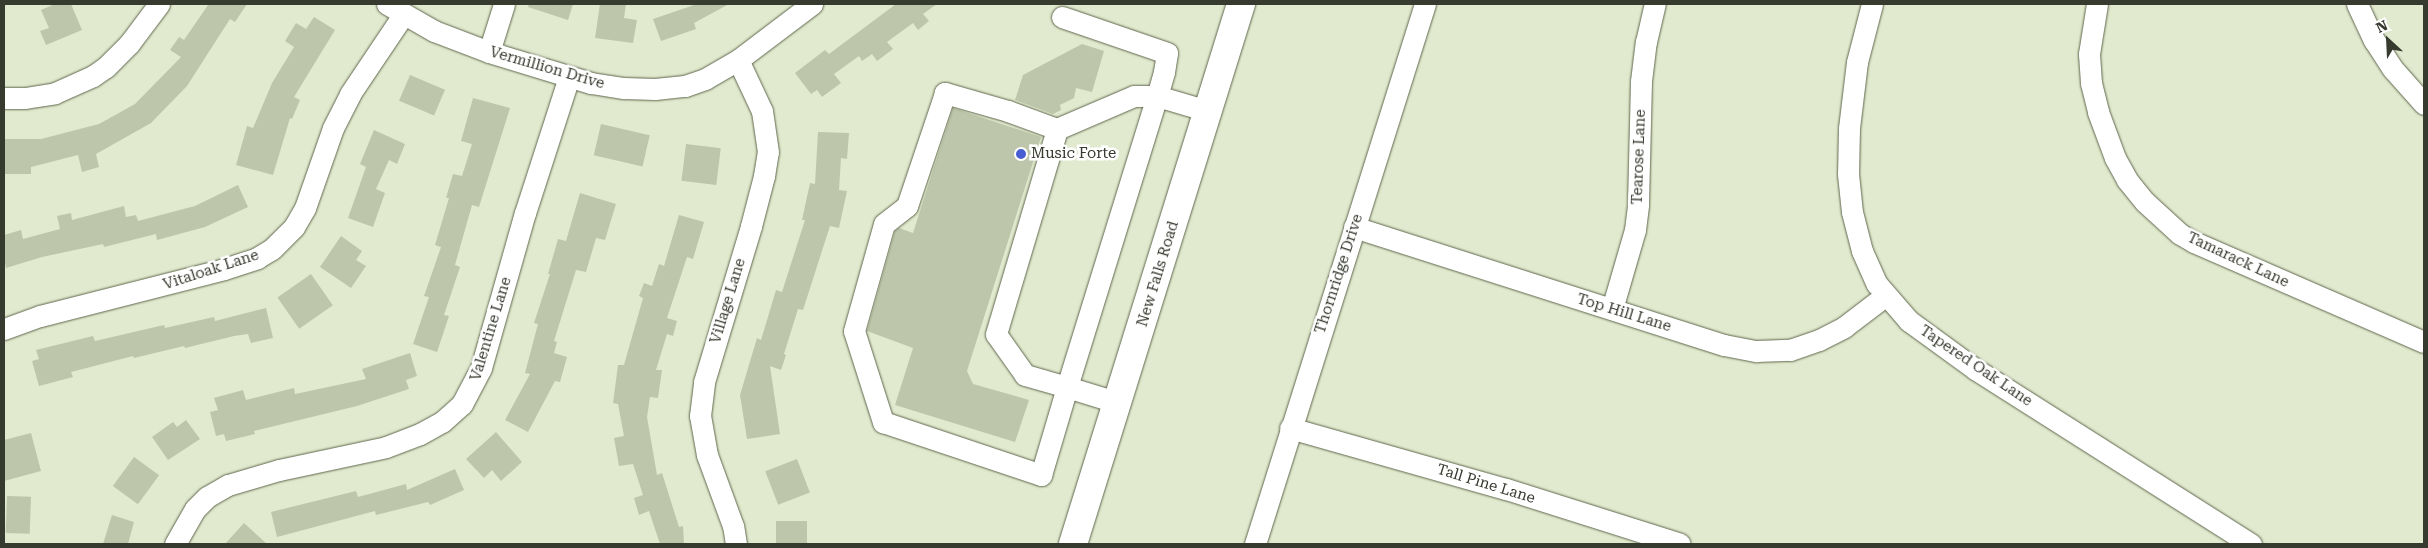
<!DOCTYPE html>
<style>
body{margin:0}
#map{position:relative;width:2428px;height:548px;overflow:hidden;background:#e1eace;font-family:"Roboto Serif",serif}
div>[style]{position:absolute}
.building>*{inset:0;background:#bdc5aa;transform-origin:0 0}
.roads{filter:drop-shadow(0 0 1px #5f664d) drop-shadow(0 0 1px #5f664d)}
.minor>*{height:21px;margin:-10.5px;padding:0 10.5px;transform-origin:10.5px;border-radius:10.5px;background:#fff}
.major>*{height:28px;margin:-14px;padding:0 14px;transform-origin:14px;border-radius:14px;background:#fff}
.dots>*{width:14px;height:14px;translate:-50% -50%;box-sizing:border-box;border:2px solid #fff;border-radius:50%}
span{translate:-50% -50%;white-space:nowrap;text-align:center;line-height:1.15;-webkit-text-stroke:5px #fff;paint-order:stroke}
.street-label{font-size:15px;color:#363a2f}
.poi-label{font-size:15px;color:#363a2f}
.left{translate:0 -50%;text-align:left}
.frame{position:absolute;inset:0;border:5px solid #363a2f;pointer-events:none}
.north{position:absolute;left:2363px;top:15px;width:50px;height:50px;-webkit-text-stroke:4px #fff;paint-order:stroke;rotate:335deg;font-size:14px;font-weight:700;line-height:20px;text-align:center;color:#363a2f}
.north::after{content:'';display:block;margin:auto;width:18px;height:22px;background:#363a2f;clip-path:polygon(50% 0,100% 100%,50% 72%,0 100%)}
</style>
<div id="map">
<div class="building">
<i style="clip-path:polygon(55px 4px,71px 4px,82px 30px,46px 45px,40px 31px,49px 28px,41px 10px)"></i>
<i style="clip-path:polygon(206px 4px,247px 4px,235px 22px,230px 19px,187px 86px,151px 123px,96px 154px,99px 167px,82px 172px,78px 155px,31px 167px,31px 174px,4px 174px,4px 139px,41px 139px,99px 124px,135px 104px,181px 57px,170px 50px,179px 37px,184px 40px,208px 5px)"></i>
<i style="clip-path:polygon(529px 4px,573px 4px,568px 20px,528px 7px)"></i>
<i style="clip-path:polygon(600px 4px,626px 4px,624px 18px,637px 20px,633px 43px,595px 38px)"></i>
<i style="clip-path:polygon(697px 4px,729px 4px,694px 23px,696px 29px,661px 41px,653px 19px)"></i>
<i style="clip-path:polygon(896px 4px,937px 4px,923px 14px,929px 21px,918px 30px,913px 23px,887px 42px,893px 49px,877px 61px,872px 54px,862px 61px,859px 56px,834px 74px,841px 83px,822px 97px,817px 90px,811px 94px,795px 73px,825px 50px,829px 54px)"></i>
<i style="clip-path:polygon(314px 17px,335px 30px,294px 97px,300px 100px,292px 119px,290px 118px,273px 175px,236px 165px,247px 126px,253px 128px,272px 83px,294px 47px,285px 41px,296px 23px,306px 29px)"></i>
<i style="clip-path:polygon(1082px 44px,1104px 51px,1092px 92px,1076px 88px,1074px 98px,1060px 105px,1061px 110px,1053px 114px,1015px 100px,1023px 75px)"></i>
<i style="left:410px;top:75px;width:38px;height:28px;rotate:23deg"></i>
<i style="clip-path:polygon(473px 98px,510px 108px,479px 207px,472px 205px,455px 265px,460px 267px,444px 315px,449px 316px,437px 352px,413px 344px,429px 297px,424px 296px,441px 247px,435px 245px,449px 198px,446px 198px,453px 174px,462px 176px,472px 144px,461px 141px)"></i>
<i style="clip-path:polygon(953px 108px,1041px 137px,967px 371px,973px 384px,1029px 400px,1015px 442px,895px 405px,913px 348px,867px 331px,895px 231px,899px 228px,913px 233px)"></i>
<i style="left:601px;top:124px;width:50px;height:32px;rotate:13deg"></i>
<i style="clip-path:polygon(374px 130px,405px 144px,397px 164px,389px 160px,376px 189px,385px 193px,373px 227px,348px 218px,366px 167px,360px 164px)"></i>
<i style="clip-path:polygon(818px 132px,849px 133px,847px 159px,841px 158px,839px 190px,847px 191px,839px 228px,830px 226px,803px 310px,798px 309px,784px 354px,786px 355px,781px 370px,770px 366px,780px 434px,747px 439px,740px 395px,757px 338px,761px 340px,776px 290px,782px 292px,805px 220px,802px 220px,810px 183px,815px 184px)"></i>
<i style="left:686px;top:144px;width:35px;height:37px;rotate:7deg"></i>
<i style="clip-path:polygon(238px 185px,248px 207px,205px 227px,157px 240px,156px 234px,104px 247px,103px 244px,42px 257px,6px 268px,4px 257px,4px 235px,21px 230px,23px 239px,60px 229px,57px 216px,71px 213px,72px 220px,124px 206px,126px 217px,136px 215px,138px 221px,195px 206px)"></i>
<i style="clip-path:polygon(580px 193px,616px 204px,605px 240px,596px 238px,586px 272px,576px 270px,554px 341px,557px 342px,554px 353px,567px 357px,560px 382px,555px 381px,528px 432px,505px 420px,530px 374px,525px 373px,538px 324px,534px 323px,550px 274px,548px 274px,558px 239px,566px 241px)"></i>
<i style="clip-path:polygon(679px 215px,704px 222px,693px 259px,687px 257px,667px 318px,677px 321px,673px 336px,667px 334px,656px 370px,662px 370px,658px 398px,650px 397px,647px 417px,657px 475px,662px 473px,679px 527px,683px 526px,684px 544px,660px 544px,649px 511px,639px 515px,634px 498px,643px 495px,633px 464px,619px 466px,614px 438px,624px 436px,618px 404px,613px 403px,618px 365px,624px 365px,643px 298px,639px 296px,644px 283px,652px 286px,659px 264px,664px 266px)"></i>
<i style="clip-path:polygon(341px 236px,362px 251px,356px 260px,366px 266px,351px 288px,320px 267px)"></i>
<i style="left:311px;top:274px;width:38px;height:41px;rotate:55deg"></i>
<i style="clip-path:polygon(266px 308px,273px 338px,251px 343px,248px 334px,234px 336px,185px 348px,184px 346px,134px 358px,133px 356px,71px 372px,73px 377px,39px 386px,32px 361px,39px 359px,36px 350px,93px 336px,95px 341px,164px 325px,165px 328px,214px 317px,215px 321px)"></i>
<i style="clip-path:polygon(410px 353px,417px 376px,406px 380px,409px 389px,357px 406px,254px 431px,255px 434px,226px 441px,224px 434px,216px 436px,210px 412px,218px 410px,214px 398px,243px 390px,246px 400px,294px 388px,295px 394px,366px 379px,362px 369px)"></i>
<i style="clip-path:polygon(186px 420px,200px 439px,168px 460px,152px 437px,173px 422px,177px 427px)"></i>
<i style="clip-path:polygon(496px 432px,522px 462px,501px 481px,492px 470px,484px 478px,466px 459px)"></i>
<i style="clip-path:polygon(31px 433px,41px 471px,4px 481px,4px 440px)"></i>
<i style="left:134px;top:457px;width:31px;height:36px;rotate:36deg"></i>
<i style="left:797px;top:459px;width:36px;height:34px;rotate:69deg"></i>
<i style="clip-path:polygon(455px 469px,464px 490px,430px 505px,428px 502px,376px 515px,375px 511px,277px 537px,271px 512px,356px 491px,358px 497px,406px 484px,407px 490px)"></i>
<i style="left:7px;top:496px;width:24px;height:37px;rotate:2deg"></i>
<i style="clip-path:polygon(112px 515px,134px 522px,128px 544px,103px 544px)"></i>
<i style="left:776px;top:521px;width:31px;height:23px"></i>
<i style="clip-path:polygon(244px 523px,267px 544px,225px 544px)"></i>
</div>
<div class="roads">
<div class="minor">
<i style="left:387px;top:4px;width:54px;rotate:29.9deg"></i>
<i style="left:434px;top:31px;width:59px;rotate:20.9deg"></i>
<i style="left:489px;top:52px;width:107px;rotate:16.9deg"></i>
<i style="left:591px;top:83px;width:33px;rotate:9deg"></i>
<i style="left:624px;top:88px;width:31px;rotate:2deg"></i>
<i style="left:655px;top:89px;width:30px;rotate:-6deg"></i>
<i style="left:685px;top:86px;width:21px;rotate:-19deg"></i>
<i style="left:705px;top:79px;width:38px;rotate:-30deg"></i>
<i style="left:738px;top:60px;width:93px;rotate:-37.1deg"></i>
<i style="left:1872px;top:4px;width:60px;rotate:104.5deg"></i>
<i style="left:1857px;top:62px;width:66px;rotate:96.9deg"></i>
<i style="left:1849px;top:128px;width:46px;rotate:91.2deg"></i>
<i style="left:1848px;top:174px;width:38px;rotate:84deg"></i>
<i style="left:1852px;top:212px;width:40px;rotate:75.6deg"></i>
<i style="left:1862px;top:251px;width:36px;rotate:66deg"></i>
<i style="left:1877px;top:284px;width:49px;rotate:49.1deg"></i>
<i style="left:1909px;top:321px;width:82px;rotate:36deg"></i>
<i style="left:1975px;top:369px;width:327px;rotate:32.4deg"></i>
<i style="left:2097px;top:4px;width:51px;rotate:99.1deg"></i>
<i style="left:2089px;top:54px;width:29px;rotate:86deg"></i>
<i style="left:2091px;top:83px;width:30px;rotate:76deg"></i>
<i style="left:2098px;top:112px;width:49px;rotate:69.7deg"></i>
<i style="left:2115px;top:158px;width:25px;rotate:61deg"></i>
<i style="left:2127px;top:180px;width:28px;rotate:51deg"></i>
<i style="left:2145px;top:202px;width:47px;rotate:42.4deg"></i>
<i style="left:2180px;top:234px;width:16px;rotate:30deg"></i>
<i style="left:2194px;top:242px;width:251px;rotate:23.5deg"></i>
<i style="left:2357px;top:4px;width:40px;rotate:65deg"></i>
<i style="left:2374px;top:40px;width:33px;rotate:57deg"></i>
<i style="left:2392px;top:68px;width:48px;rotate:48.4deg"></i>
<i style="left:1062px;top:17px;width:111px;rotate:18.9deg"></i>
<i style="left:1167px;top:53px;width:19px;rotate:99deg"></i>
<i style="left:1164px;top:72px;width:25px;rotate:106deg"></i>
<i style="left:1157px;top:96px;width:53px;rotate:16.4deg"></i>
<i style="left:489px;top:52px;width:50px;rotate:-72.6deg"></i>
<i style="left:4px;top:98px;width:21px"></i>
<i style="left:25px;top:98px;width:30px;rotate:-9deg"></i>
<i style="left:55px;top:93px;width:42px;rotate:-24.1deg"></i>
<i style="left:93px;top:76px;width:16px;rotate:-35deg"></i>
<i style="left:106px;top:67px;width:33px;rotate:-45deg"></i>
<i style="left:129px;top:44px;width:50px;rotate:-53.1deg"></i>
<i style="left:1057px;top:129px;width:52px;rotate:-159.8deg"></i>
<i style="left:1008px;top:111px;width:66px;rotate:-164.1deg"></i>
<i style="left:945px;top:93px;width:119px;rotate:108.6deg"></i>
<i style="left:907px;top:206px;width:29px;rotate:142deg"></i>
<i style="left:884px;top:224px;width:111px;rotate:105.7deg"></i>
<i style="left:854px;top:331px;width:96px;rotate:72.3deg"></i>
<i style="left:883px;top:422px;width:167px;rotate:18.5deg"></i>
<i style="left:1041px;top:475px;width:92px;rotate:-73.5deg"></i>
<i style="left:1067px;top:387px;width:44px;rotate:-164.1deg"></i>
<i style="left:1025px;top:375px;width:50px;rotate:-125.3deg"></i>
<i style="left:996px;top:334px;width:214px;rotate:-73.4deg"></i>
<i style="left:1057px;top:129px;width:84px;rotate:-23.2deg"></i>
<i style="left:1134px;top:96px;width:23px"></i>
<i style="left:1157px;top:96px;width:305px;rotate:107.2deg"></i>
<i style="left:1067px;top:387px;width:54px;rotate:17.1deg"></i>
<i style="left:1354px;top:227px;width:388px;rotate:17.7deg"></i>
<i style="left:1724px;top:345px;width:33px;rotate:11deg"></i>
<i style="left:1756px;top:351px;width:34px;rotate:-2deg"></i>
<i style="left:1790px;top:350px;width:31px;rotate:-19deg"></i>
<i style="left:1819px;top:340px;width:28px;rotate:-27deg"></i>
<i style="left:1844px;top:327px;width:51px;rotate:-37.1deg"></i>
<i style="left:1612px;top:309px;width:82px;rotate:-73.8deg"></i>
<i style="left:1635px;top:230px;width:26px;rotate:-83deg"></i>
<i style="left:1638px;top:204px;width:123px;rotate:-88.6deg"></i>
<i style="left:1641px;top:81px;width:39px;rotate:-83deg"></i>
<i style="left:1646px;top:42px;width:39px;rotate:-77deg"></i>
<i style="left:4px;top:329px;width:38px;rotate:-20deg"></i>
<i style="left:40px;top:316px;width:190px;rotate:-14.3deg"></i>
<i style="left:224px;top:269px;width:35px;rotate:-18deg"></i>
<i style="left:257px;top:258px;width:17px;rotate:-31deg"></i>
<i style="left:272px;top:249px;width:31px;rotate:-45deg"></i>
<i style="left:294px;top:227px;width:22px;rotate:-60deg"></i>
<i style="left:305px;top:208px;width:85px;rotate:-70.7deg"></i>
<i style="left:333px;top:128px;width:38px;rotate:-63deg"></i>
<i style="left:350px;top:94px;width:95px;rotate:-56.1deg"></i>
<i style="left:1290px;top:428px;width:224px;rotate:15.8deg"></i>
<i style="left:1506px;top:489px;width:182px;rotate:17.5deg"></i>
<i style="left:175px;top:544px;width:40px;rotate:-60.3deg"></i>
<i style="left:195px;top:509px;width:17px;rotate:-45deg"></i>
<i style="left:207px;top:497px;width:24px;rotate:-30deg"></i>
<i style="left:228px;top:485px;width:53px;rotate:-16.4deg"></i>
<i style="left:279px;top:470px;width:109px;rotate:-12.1deg"></i>
<i style="left:386px;top:447px;width:36px;rotate:-21deg"></i>
<i style="left:420px;top:434px;width:25px;rotate:-29deg"></i>
<i style="left:442px;top:422px;width:27px;rotate:-42deg"></i>
<i style="left:462px;top:404px;width:41px;rotate:-62.2deg"></i>
<i style="left:481px;top:368px;width:161px;rotate:-74.2deg"></i>
<i style="left:525px;top:213px;width:143px;rotate:-72.1deg"></i>
<i style="left:736px;top:544px;width:18px;rotate:-99deg"></i>
<i style="left:733px;top:526px;width:76px;rotate:-110.1deg"></i>
<i style="left:707px;top:455px;width:40px;rotate:-100deg"></i>
<i style="left:700px;top:416px;width:34px;rotate:-83deg"></i>
<i style="left:704px;top:382px;width:163px;rotate:-73.2deg"></i>
<i style="left:751px;top:226px;width:52px;rotate:-75.4deg"></i>
<i style="left:764px;top:176px;width:24px;rotate:-81deg"></i>
<i style="left:768px;top:152px;width:41px;rotate:-98.3deg"></i>
<i style="left:762px;top:111px;width:56px;rotate:-115.2deg"></i>
<i style="left:1255px;top:544px;width:566px;rotate:-72.53deg"></i>
</div>
<div class="major">
<i style="left:1073px;top:544px;width:566px;rotate:-72.72deg"></i>
</div>
</div>
<div class="dots">
<i style="left:1021px;top:154px;background:#485fd3"></i>
</div>
<div class="street-label">
<span style="left:547px;top:68px;rotate:16deg">Vermillion Drive</span>
<span style="left:1639px;top:157px;rotate:-88deg">Tearose Lane</span>
<span style="left:2238px;top:260px;rotate:25deg">Tamarack Lane</span>
<span style="left:211px;top:270px;rotate:-18deg">Vitaloak Lane</span>
<span style="left:1158px;top:274px;rotate:-73deg">New Falls Road</span>
<span style="left:1339px;top:274px;rotate:-72deg">Thornridge Drive</span>
<span style="left:728px;top:301px;rotate:-73deg">Village Lane</span>
<span style="left:1624px;top:313px;rotate:17deg">Top Hill Lane</span>
<span style="left:491px;top:329px;rotate:-73deg">Valentine Lane</span>
<span style="left:1976px;top:366px;rotate:34deg">Tapered Oak Lane</span>
<span style="left:1486px;top:484px;rotate:17deg">Tall Pine Lane</span>
</div>
<div class="poi-label">
<span class="left" style="left:1031px;top:154px">Music Forte</span>
</div>
<div class="frame"></div>
<div class="north">N</div>
</div>
